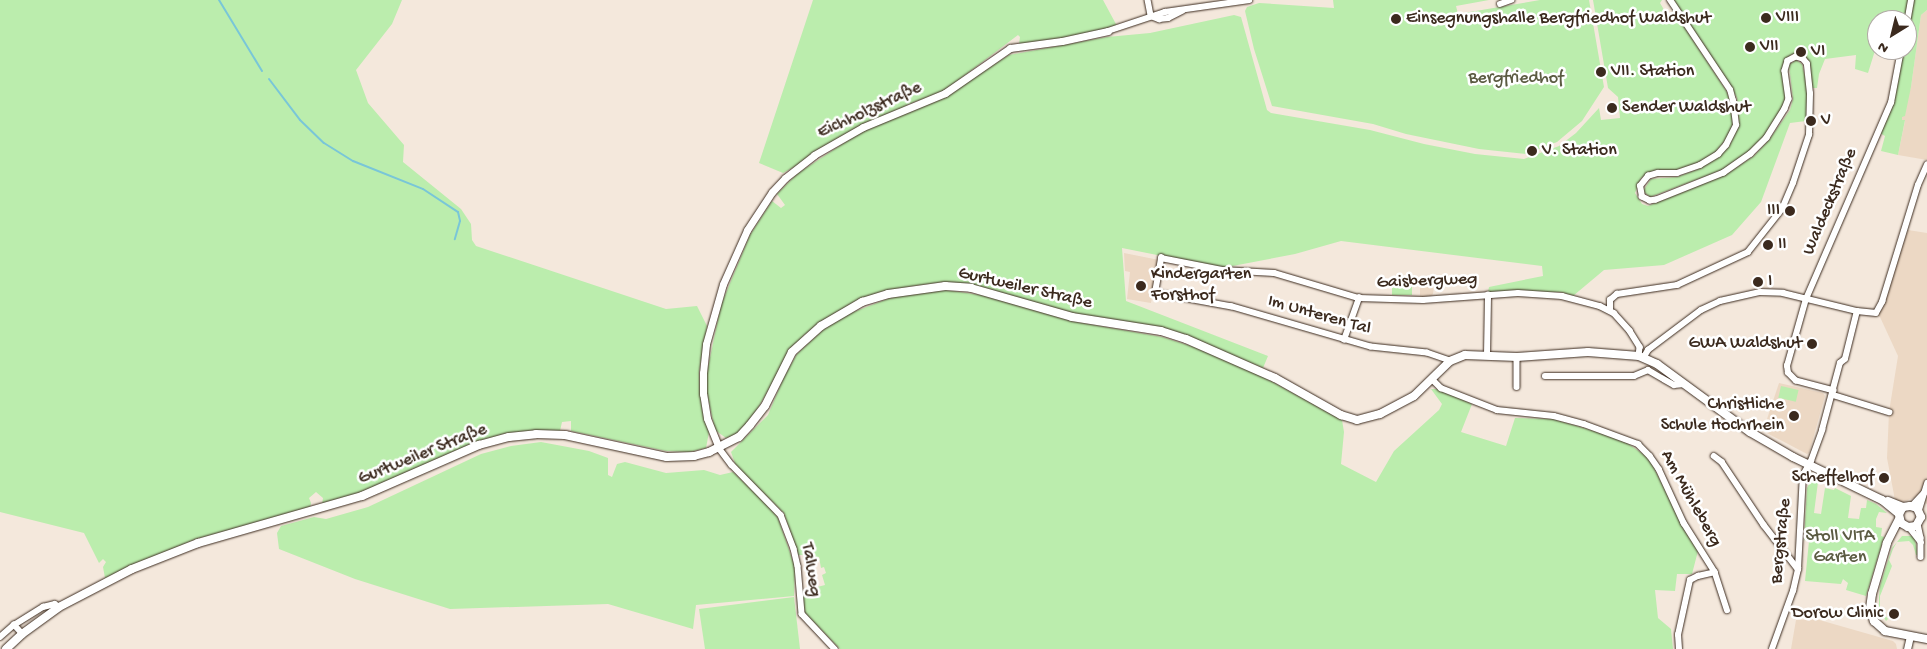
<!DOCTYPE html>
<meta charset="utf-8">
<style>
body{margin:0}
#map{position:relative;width:1927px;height:649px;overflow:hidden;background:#f4e8dc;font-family:"Gochi Hand",sans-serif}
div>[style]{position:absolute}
.built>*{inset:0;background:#ecd8c4}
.green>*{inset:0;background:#bbedad;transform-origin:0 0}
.stream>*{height:2px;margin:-1px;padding:0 1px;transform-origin:1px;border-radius:1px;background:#79c6d8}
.roads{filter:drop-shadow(0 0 1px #3b2a1e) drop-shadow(0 0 1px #3b2a1e)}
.minor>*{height:5.5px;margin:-2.75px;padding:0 2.75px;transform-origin:2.75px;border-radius:2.75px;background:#fff}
.tertiary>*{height:7px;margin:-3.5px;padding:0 3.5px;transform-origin:3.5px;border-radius:3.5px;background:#fff}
.secondary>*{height:8px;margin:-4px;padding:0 4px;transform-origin:4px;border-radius:4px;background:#fff}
.dots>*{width:14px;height:14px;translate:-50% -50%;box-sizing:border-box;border:2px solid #fff;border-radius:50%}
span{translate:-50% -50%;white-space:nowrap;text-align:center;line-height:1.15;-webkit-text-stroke:5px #fff;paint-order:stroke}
.poi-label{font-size:18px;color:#3b2a1e}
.left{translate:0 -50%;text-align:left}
.right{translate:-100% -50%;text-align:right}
.park-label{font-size:18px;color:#5b5b42}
.street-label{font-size:18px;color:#3b2a1e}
.north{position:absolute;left:1867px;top:10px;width:50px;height:50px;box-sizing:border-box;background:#fff;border:1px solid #b1aaa5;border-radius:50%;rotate:216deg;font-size:14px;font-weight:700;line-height:20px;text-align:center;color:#3b2a1e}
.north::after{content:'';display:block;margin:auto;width:18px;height:22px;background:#3b2a1e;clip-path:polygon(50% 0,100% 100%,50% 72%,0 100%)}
</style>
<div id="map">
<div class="built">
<i style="clip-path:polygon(1927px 10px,1927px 160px,1898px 155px,1905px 121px,1902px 120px,1902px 116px,1911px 87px,1921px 15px)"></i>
<i style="clip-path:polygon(1908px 230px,1927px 233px,1927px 504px,1914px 498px,1902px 502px,1895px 500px,1887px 458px,1889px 412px,1898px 356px,1880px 317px,1876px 313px,1886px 295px)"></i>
<i style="clip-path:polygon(1124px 253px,1159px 260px,1151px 303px,1127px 299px,1130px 272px,1125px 271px)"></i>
<i style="clip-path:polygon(1435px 277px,1433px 294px,1428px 299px,1420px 299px,1420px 279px)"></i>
<i style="clip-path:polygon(1779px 383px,1823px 393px,1825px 396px,1809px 453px,1807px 454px,1763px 431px)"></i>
<i style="clip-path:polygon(1816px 619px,1893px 641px,1896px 644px,1897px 649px,1791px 649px,1796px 620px)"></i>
</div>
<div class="green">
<i style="clip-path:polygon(0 0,402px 0,392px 24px,356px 70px,368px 103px,404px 145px,403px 162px,461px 209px,471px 224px,472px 240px,476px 246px,666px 309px,697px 306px,707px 326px,699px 372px,700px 394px,704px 419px,709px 432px,706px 448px,689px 452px,666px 451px,571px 431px,571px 421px,562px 422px,560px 431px,507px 433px,477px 442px,361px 495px,322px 505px,323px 498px,316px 492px,309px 498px,311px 503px,310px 509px,196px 539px,105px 578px,103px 567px,106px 562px,103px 559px,99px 563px,84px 533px,0 512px)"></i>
<i style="clip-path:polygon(813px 0,1103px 0,1117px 26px,1059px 39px,1019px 44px,1020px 37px,1018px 35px,944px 91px,909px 104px,783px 173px,759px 163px)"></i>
<i style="clip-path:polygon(1333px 0,1489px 0,1456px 6px,1458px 14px,1540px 0,1589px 0,1604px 87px,1582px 121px,1557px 142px,1526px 154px,1479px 149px,1406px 134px,1373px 124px,1272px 106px,1254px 49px,1245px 11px,1247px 7px,1259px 3px,1334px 8px)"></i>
<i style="clip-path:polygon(1593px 0,1662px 0,1660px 3px,1667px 15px,1676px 14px,1679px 19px,1727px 92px,1730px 102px,1733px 124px,1730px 134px,1715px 153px,1698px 163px,1676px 170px,1659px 170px,1641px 178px,1635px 193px,1642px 204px,1648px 206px,1725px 175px,1754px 156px,1769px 140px,1790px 110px,1793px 99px,1789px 65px,1796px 60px,1802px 64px,1808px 89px,1806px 121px,1790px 123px,1761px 202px,1732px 235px,1664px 265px,1604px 270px,1573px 296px,1561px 292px,1488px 292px,1489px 287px,1543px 276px,1542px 266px,1341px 241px,1295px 254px,1222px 268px,1122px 248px,1126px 301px,1268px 356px,1263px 368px,1187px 337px,1072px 314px,1002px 293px,945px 282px,913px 286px,861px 300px,820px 324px,804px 335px,791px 351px,748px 425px,736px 435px,726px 438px,715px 430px,707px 393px,707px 372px,721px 305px,750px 235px,772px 201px,781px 208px,785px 205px,777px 194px,797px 174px,862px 131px,945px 96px,1009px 55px,1107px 37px,1150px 33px,1234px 15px,1241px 17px,1267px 110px,1271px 113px,1370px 130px,1424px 144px,1475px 154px,1524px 159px,1559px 146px,1576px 133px,1599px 108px,1601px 120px,1620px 118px,1618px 97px,1608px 88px)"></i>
<i style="clip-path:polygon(1674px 0,1927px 0,1927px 10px,1921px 15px,1911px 87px,1905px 116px,1902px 117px,1902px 120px,1905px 120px,1898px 155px,1881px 151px,1885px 136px,1878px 132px,1891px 103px,1901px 50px,1907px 50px,1907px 20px,1877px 20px,1877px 44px,1868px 73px,1855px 69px,1856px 55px,1825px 59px,1819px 74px,1817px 88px,1811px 88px,1810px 62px,1802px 55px,1792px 54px,1784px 64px,1786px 90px,1783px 109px,1764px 137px,1750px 151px,1722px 170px,1650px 197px,1643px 191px,1651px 179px,1677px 177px,1701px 168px,1729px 147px,1739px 125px,1737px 98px,1732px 88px)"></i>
<i style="left:1392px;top:284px;width:20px;height:11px"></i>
<i style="clip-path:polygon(946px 290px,1001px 298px,1071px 321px,1162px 337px,1213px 353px,1260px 375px,1342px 420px,1344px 432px,1341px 464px,1376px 482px,1394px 451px,1439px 410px,1442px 404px,1431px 389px,1440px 389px,1472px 404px,1461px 432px,1506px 446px,1515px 418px,1553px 419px,1621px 439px,1649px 458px,1688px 536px,1698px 551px,1692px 574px,1677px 574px,1675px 591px,1655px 590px,1658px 618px,1671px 629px,1673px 649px,840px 649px,805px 613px,802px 591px,825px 585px,822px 575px,826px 573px,824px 567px,821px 568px,819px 557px,805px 560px,804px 555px,798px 555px,784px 513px,736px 466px,731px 452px,768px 415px,784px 377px,797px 354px,824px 329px,843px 316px,890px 298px,917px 292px)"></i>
<i style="left:1781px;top:386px;width:18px;height:12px;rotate:13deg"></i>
<i style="clip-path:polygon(541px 442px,589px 451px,608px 458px,608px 475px,612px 477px,617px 464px,625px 462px,666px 473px,704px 470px,720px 475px,733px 472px,767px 504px,778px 518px,795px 567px,794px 596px,696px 605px,693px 629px,608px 604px,450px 609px,355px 579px,279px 549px,277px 533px,281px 526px,314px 517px,326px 519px,368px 507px,481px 454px,511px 446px)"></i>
<i style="clip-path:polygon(1817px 475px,1827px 480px,1827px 482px,1818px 482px,1814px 513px,1821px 514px,1825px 488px,1834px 490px,1835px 488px,1851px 496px,1848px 518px,1859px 519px,1861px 508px,1866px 508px,1867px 500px,1876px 504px,1887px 513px,1879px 512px,1876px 519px,1876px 527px,1882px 528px,1881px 536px,1884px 537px,1866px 596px,1846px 590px,1848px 583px,1843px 579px,1841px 584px,1805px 581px,1809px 541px,1804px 540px,1807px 488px,1813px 476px)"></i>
<i style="clip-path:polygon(1902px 536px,1914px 536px,1918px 555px,1916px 555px,1913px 545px,1909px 541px,1897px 542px,1893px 549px,1889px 560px,1892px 566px,1880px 596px,1880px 609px,1888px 619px,1886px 621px,1879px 609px,1879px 597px,1880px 586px,1892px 548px)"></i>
<i style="clip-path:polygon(794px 597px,800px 649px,705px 649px,699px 609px)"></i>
</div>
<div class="stream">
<i style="left:219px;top:0;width:83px;rotate:58.8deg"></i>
<i style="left:269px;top:79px;width:51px;rotate:52.9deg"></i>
<i style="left:300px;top:120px;width:33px;rotate:44deg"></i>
<i style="left:324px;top:143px;width:34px;rotate:32deg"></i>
<i style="left:353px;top:161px;width:75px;rotate:21.8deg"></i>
<i style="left:423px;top:189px;width:42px;rotate:33.3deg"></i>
<i style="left:458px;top:212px;width:9px;rotate:77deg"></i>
<i style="left:460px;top:221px;width:19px;rotate:106deg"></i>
</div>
<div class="roads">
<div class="minor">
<i style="left:1148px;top:0;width:16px;rotate:79deg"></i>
<i style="left:1500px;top:4px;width:12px;rotate:-20deg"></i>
<i style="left:1151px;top:16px;width:9px;rotate:21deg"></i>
<i style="left:1159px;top:19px;width:9px;rotate:-6deg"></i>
<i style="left:1168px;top:18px;width:16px;rotate:-27deg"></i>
<i style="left:1907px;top:23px;width:23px;rotate:-80deg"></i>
<i style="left:1108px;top:31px;width:60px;rotate:-18.4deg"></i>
<i style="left:1165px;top:12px;width:85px;rotate:-8.1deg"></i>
<i style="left:1610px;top:310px;width:10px;rotate:-90deg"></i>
<i style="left:1610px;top:300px;width:9px;rotate:-41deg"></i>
<i style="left:1617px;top:294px;width:61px;rotate:-8.5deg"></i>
<i style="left:1677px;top:285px;width:78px;rotate:-24.9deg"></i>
<i style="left:1748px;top:252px;width:55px;rotate:-51.7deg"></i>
<i style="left:1782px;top:209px;width:28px;rotate:-67deg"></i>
<i style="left:1793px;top:183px;width:51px;rotate:-71.6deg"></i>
<i style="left:1809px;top:135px;width:41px;rotate:-88.6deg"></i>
<i style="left:1810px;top:94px;width:30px;rotate:-96deg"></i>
<i style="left:1807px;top:64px;width:6px;rotate:-129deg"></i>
<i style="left:1803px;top:59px;width:7px;rotate:-164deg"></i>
<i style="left:1796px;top:57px;width:9px;rotate:153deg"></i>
<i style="left:1788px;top:61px;width:10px;rotate:107deg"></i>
<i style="left:1785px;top:71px;width:28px;rotate:82deg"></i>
<i style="left:1789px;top:99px;width:11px;rotate:112deg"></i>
<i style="left:1785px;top:109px;width:34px;rotate:122deg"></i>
<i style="left:1767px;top:138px;width:23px;rotate:135deg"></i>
<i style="left:1751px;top:154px;width:33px;rotate:145deg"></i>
<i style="left:1724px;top:173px;width:73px;rotate:158.3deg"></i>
<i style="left:1656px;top:200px;width:6px;rotate:171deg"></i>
<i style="left:1650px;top:201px;width:9px;rotate:-153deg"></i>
<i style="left:1642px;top:197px;width:11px;rotate:-100deg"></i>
<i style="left:1640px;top:186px;width:13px;rotate:-51deg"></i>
<i style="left:1648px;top:176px;width:10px;rotate:-17deg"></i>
<i style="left:1658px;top:173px;width:19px"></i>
<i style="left:1677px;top:173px;width:24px;rotate:-19deg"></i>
<i style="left:1700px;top:165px;width:21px;rotate:-31deg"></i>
<i style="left:1718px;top:154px;width:12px;rotate:-48deg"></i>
<i style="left:1726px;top:145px;width:22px;rotate:-63deg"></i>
<i style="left:1736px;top:125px;width:24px;rotate:-97deg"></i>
<i style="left:1733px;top:101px;width:11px;rotate:-105deg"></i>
<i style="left:1730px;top:90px;width:108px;rotate:-123.7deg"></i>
<i style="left:1344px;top:340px;width:45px;rotate:-70.3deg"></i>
<i style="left:1487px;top:355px;width:60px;rotate:-89deg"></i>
<i style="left:1517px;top:357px;width:30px;rotate:90deg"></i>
<i style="left:1644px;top:357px;width:8px;rotate:-60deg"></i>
<i style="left:1648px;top:350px;width:66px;rotate:-37deg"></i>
<i style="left:1701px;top:310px;width:21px;rotate:-25deg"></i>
<i style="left:1720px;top:301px;width:41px;rotate:-12.7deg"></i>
<i style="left:1760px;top:292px;width:23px;rotate:2deg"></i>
<i style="left:1783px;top:293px;width:76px;rotate:13.7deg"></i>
<i style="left:1857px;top:311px;width:19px;rotate:6deg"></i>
<i style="left:1876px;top:313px;width:13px;rotate:-61deg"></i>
<i style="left:1882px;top:302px;width:122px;rotate:-72.9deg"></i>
<i style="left:1918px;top:185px;width:22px;rotate:-66deg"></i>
<i style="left:1450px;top:361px;width:24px;rotate:-161deg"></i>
<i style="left:1427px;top:353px;width:56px;rotate:-173.9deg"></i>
<i style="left:1371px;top:347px;width:145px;rotate:-163.9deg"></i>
<i style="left:1232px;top:307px;width:78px;rotate:-169.7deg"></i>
<i style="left:1155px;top:293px;width:36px;rotate:-80deg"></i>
<i style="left:1161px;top:258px;width:62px;rotate:11.1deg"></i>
<i style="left:1222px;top:270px;width:52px;rotate:3.3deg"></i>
<i style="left:1274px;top:273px;width:89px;rotate:16.4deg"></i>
<i style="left:1359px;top:298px;width:64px;rotate:1.8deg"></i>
<i style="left:1423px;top:300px;width:95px;rotate:-4.2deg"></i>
<i style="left:1518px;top:293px;width:44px;rotate:3.9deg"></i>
<i style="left:1562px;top:296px;width:39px;rotate:15deg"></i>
<i style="left:1600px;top:306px;width:16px;rotate:27deg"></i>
<i style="left:1614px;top:313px;width:24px;rotate:48deg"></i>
<i style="left:1630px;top:331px;width:19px;rotate:58deg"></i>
<i style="left:1640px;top:347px;width:9px;rotate:96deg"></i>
<i style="left:1545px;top:376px;width:89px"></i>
<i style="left:1634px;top:376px;width:15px;rotate:-23deg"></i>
<i style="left:1648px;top:370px;width:30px;rotate:30deg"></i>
<i style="left:1674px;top:385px;width:10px;rotate:-6deg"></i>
<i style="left:1432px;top:379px;width:13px;rotate:45deg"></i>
<i style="left:1441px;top:388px;width:60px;rotate:21.4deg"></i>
<i style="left:1497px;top:410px;width:57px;rotate:6deg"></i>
<i style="left:1554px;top:416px;width:31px;rotate:15deg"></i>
<i style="left:1584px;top:424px;width:58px;rotate:20.3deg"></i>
<i style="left:1638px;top:444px;width:17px;rotate:45deg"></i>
<i style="left:1650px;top:456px;width:16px;rotate:55deg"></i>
<i style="left:1659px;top:469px;width:60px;rotate:65.2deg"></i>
<i style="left:1684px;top:523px;width:58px;rotate:57.7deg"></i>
<i style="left:1715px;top:572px;width:40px;rotate:72deg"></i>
<i style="left:1834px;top:391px;width:39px;rotate:-165deg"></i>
<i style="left:1796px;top:381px;width:11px;rotate:-135deg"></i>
<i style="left:1788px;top:373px;width:7px;rotate:-98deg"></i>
<i style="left:1787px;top:366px;width:70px;rotate:-74.2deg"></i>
<i style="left:1806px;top:299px;width:214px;rotate:-66.6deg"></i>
<i style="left:1891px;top:103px;width:54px;rotate:-79.3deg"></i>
<i style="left:1833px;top:395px;width:59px;rotate:16.9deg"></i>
<i style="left:719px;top:448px;width:21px;rotate:53deg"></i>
<i style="left:732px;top:465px;width:70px;rotate:45.6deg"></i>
<i style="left:781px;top:515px;width:36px;rotate:69deg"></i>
<i style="left:794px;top:549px;width:17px;rotate:77deg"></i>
<i style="left:798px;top:566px;width:48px;rotate:85.2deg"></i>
<i style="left:802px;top:614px;width:48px;rotate:46.7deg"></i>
<i style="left:1714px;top:456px;width:10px;rotate:37deg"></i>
<i style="left:1722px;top:462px;width:76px;rotate:56.3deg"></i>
<i style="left:1764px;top:525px;width:56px;rotate:52.3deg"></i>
<i style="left:1912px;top:506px;width:18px;rotate:-47deg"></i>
<i style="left:1919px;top:510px;width:28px;rotate:-73deg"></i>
<i style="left:1918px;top:524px;width:14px;rotate:78deg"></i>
<i style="left:1921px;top:538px;width:19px;rotate:90deg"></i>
<i style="left:1910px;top:528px;width:18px;rotate:52deg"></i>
<i style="left:22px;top:634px;width:12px;rotate:-132deg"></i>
<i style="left:14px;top:625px;width:34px;rotate:-32deg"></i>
<i style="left:43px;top:607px;width:12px;rotate:-14deg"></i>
<i style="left:55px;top:604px;width:5px;rotate:37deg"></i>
<i style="left:0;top:637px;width:18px;rotate:-41deg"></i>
<i style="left:1679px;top:649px;width:14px;rotate:-94deg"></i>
<i style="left:1678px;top:635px;width:56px;rotate:-77.7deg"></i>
<i style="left:1690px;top:580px;width:9px;rotate:-27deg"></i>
<i style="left:1698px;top:576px;width:17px;rotate:-13deg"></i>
<i style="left:1772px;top:649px;width:62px;rotate:-70.1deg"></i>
<i style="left:1793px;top:591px;width:23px;rotate:-77deg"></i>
<i style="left:1798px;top:569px;width:94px;rotate:-87deg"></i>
<i style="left:1803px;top:475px;width:16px;rotate:-60deg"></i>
<i style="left:1811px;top:461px;width:33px;rotate:-70deg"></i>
<i style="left:1822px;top:430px;width:69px;rotate:-75deg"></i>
<i style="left:1840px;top:363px;width:6px;rotate:-39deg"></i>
<i style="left:1845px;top:359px;width:49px;rotate:-76deg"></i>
</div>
<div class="tertiary">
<i style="left:719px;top:448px;width:32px;rotate:-112deg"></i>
<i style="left:707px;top:418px;width:24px;rotate:-99deg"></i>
<i style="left:703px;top:394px;width:21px;rotate:-90deg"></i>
<i style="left:703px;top:373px;width:29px;rotate:-84deg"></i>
<i style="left:706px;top:344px;width:62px;rotate:-74.2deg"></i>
<i style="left:723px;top:284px;width:59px;rotate:-66deg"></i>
<i style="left:747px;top:230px;width:45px;rotate:-56.7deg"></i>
<i style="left:772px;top:192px;width:19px;rotate:-47deg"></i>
<i style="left:785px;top:178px;width:37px;rotate:-38deg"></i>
<i style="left:814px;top:155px;width:56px;rotate:-29.7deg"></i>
<i style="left:863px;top:127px;width:89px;rotate:-22.5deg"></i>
<i style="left:945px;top:93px;width:79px;rotate:-34.7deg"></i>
<i style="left:1010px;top:48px;width:52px;rotate:-7.7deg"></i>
<i style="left:1062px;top:41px;width:47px;rotate:-12.3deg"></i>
<i style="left:1907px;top:649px;width:13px;rotate:-77deg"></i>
</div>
<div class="secondary">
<i style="left:1888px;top:501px;width:16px;rotate:22deg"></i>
<i style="left:1903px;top:507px;width:7px;rotate:-8deg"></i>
<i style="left:1910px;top:506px;width:7px;rotate:16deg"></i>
<i style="left:1917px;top:508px;width:10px;rotate:66deg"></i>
<i style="left:1921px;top:517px;width:10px;rotate:119deg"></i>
<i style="left:1916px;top:526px;width:8px;rotate:173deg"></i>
<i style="left:1908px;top:527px;width:8px;rotate:-150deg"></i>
<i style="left:1901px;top:523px;width:9px;rotate:-103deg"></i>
<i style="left:1899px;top:514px;width:8px;rotate:-60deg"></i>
<i style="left:1899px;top:519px;width:27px;rotate:117deg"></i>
<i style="left:1887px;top:543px;width:53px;rotate:106.4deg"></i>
<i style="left:1872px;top:594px;width:15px;rotate:98deg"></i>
<i style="left:1870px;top:609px;width:13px;rotate:72deg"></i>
<i style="left:1874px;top:621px;width:15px;rotate:42deg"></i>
<i style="left:1885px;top:631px;width:43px;rotate:10.8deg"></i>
<i style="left:6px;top:649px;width:22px;rotate:-43deg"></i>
<i style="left:22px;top:634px;width:46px;rotate:-36.1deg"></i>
<i style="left:59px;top:607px;width:82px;rotate:-27.5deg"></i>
<i style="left:132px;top:569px;width:71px;rotate:-21.5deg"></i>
<i style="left:198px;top:543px;width:171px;rotate:-16deg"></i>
<i style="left:362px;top:496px;width:128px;rotate:-23.6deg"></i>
<i style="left:479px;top:445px;width:31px;rotate:-15deg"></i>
<i style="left:509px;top:437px;width:27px;rotate:-6deg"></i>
<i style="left:536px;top:434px;width:29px;rotate:2deg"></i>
<i style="left:565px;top:435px;width:104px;rotate:12.2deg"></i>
<i style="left:667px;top:457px;width:27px;rotate:-2deg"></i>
<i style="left:694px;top:456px;width:16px;rotate:-15deg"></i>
<i style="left:709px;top:452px;width:34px;rotate:-27deg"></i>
<i style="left:739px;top:437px;width:16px;rotate:-47deg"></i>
<i style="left:750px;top:425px;width:24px;rotate:-52deg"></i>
<i style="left:765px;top:406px;width:60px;rotate:-63.4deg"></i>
<i style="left:792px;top:352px;width:39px;rotate:-42deg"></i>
<i style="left:821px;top:326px;width:48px;rotate:-30.3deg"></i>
<i style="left:862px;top:302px;width:27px;rotate:-17deg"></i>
<i style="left:888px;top:294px;width:58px;rotate:-8deg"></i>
<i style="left:945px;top:286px;width:26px;rotate:4deg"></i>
<i style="left:971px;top:288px;width:105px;rotate:16deg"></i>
<i style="left:1072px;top:317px;width:90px;rotate:8.9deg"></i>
<i style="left:1161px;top:331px;width:26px;rotate:18deg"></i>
<i style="left:1186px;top:339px;width:97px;rotate:23.7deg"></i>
<i style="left:1275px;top:378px;width:76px;rotate:29.3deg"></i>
<i style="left:1341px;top:415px;width:17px;rotate:17deg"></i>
<i style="left:1357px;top:420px;width:24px;rotate:-15deg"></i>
<i style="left:1380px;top:414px;width:38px;rotate:-28deg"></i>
<i style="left:1414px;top:396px;width:50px;rotate:-44.2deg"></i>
<i style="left:1450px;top:361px;width:16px;rotate:-22deg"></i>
<i style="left:1465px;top:355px;width:52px;rotate:2.2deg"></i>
<i style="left:1517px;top:357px;width:71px;rotate:-4deg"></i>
<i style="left:1588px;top:352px;width:51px;rotate:4.5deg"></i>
<i style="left:1639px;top:356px;width:20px;rotate:24deg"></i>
<i style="left:1657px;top:364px;width:115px;rotate:36.2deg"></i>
<i style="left:1750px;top:432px;width:50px;rotate:30.2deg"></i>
<i style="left:1793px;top:457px;width:99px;rotate:25.8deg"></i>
<i style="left:1882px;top:500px;width:22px;rotate:39deg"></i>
</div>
</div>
<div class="dots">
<i style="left:1766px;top:18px;background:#3b2a1e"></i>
<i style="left:1396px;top:19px;background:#3b2a1e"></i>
<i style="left:1750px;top:47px;background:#3b2a1e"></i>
<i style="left:1801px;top:52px;background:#3b2a1e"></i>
<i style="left:1601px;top:72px;background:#3b2a1e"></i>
<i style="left:1612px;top:108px;background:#3b2a1e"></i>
<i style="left:1811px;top:121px;background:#3b2a1e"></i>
<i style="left:1532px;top:151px;background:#3b2a1e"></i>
<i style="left:1790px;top:211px;background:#3b2a1e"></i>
<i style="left:1768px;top:245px;background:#3b2a1e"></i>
<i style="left:1758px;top:282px;background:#3b2a1e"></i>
<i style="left:1141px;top:286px;background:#3b2a1e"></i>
<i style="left:1812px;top:344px;background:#3b2a1e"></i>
<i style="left:1794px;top:416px;background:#3b2a1e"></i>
<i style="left:1884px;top:478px;background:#3b2a1e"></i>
<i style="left:1894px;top:614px;background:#3b2a1e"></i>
</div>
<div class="poi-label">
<span class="left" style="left:1776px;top:18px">VIII</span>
<span class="left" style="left:1406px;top:19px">Einsegnungshalle Bergfriedhof Waldshut</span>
<span class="left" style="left:1760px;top:47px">VII</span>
<span class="left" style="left:1811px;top:52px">VI</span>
<span class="left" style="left:1611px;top:72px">VII. Station</span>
<span class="left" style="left:1622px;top:108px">Sender Waldshut</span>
<span class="left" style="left:1821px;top:121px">V</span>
<span class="left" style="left:1542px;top:151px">V. Station</span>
<span class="right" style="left:1780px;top:211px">III</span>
<span class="left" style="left:1778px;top:245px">II</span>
<span class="left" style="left:1151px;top:286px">Kindergarten<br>Forsthof</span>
<span class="left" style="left:1768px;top:282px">I</span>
<span class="right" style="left:1802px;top:344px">GWA Waldshut</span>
<span class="right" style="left:1784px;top:416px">Christliche<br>Schule Hochrhein</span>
<span class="right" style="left:1874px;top:478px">Scheffelhof</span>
<span class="right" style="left:1883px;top:614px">Dorow Clinic</span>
</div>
<div class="park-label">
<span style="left:1516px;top:79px">Bergfriedhof</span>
<span style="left:1840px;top:548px">Stoll VITA<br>Garten</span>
</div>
<div class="street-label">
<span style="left:870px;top:111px;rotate:-25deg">Eichholzstraße</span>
<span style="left:1831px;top:202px;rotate:-67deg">Waldeckstraße</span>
<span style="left:1427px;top:282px;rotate:-2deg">Gaisbergweg</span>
<span style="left:1025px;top:289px;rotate:13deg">Gurtweiler Straße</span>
<span style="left:1319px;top:316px;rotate:16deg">Im Unteren Tal</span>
<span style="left:423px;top:455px;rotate:-22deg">Gurtweiler Straße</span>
<span style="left:1690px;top:499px;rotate:61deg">Am Mühleberg</span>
<span style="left:1782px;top:541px;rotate:-84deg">Bergstraße</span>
<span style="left:810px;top:570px;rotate:81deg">Talweg</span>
</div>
<div class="north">N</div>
</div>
